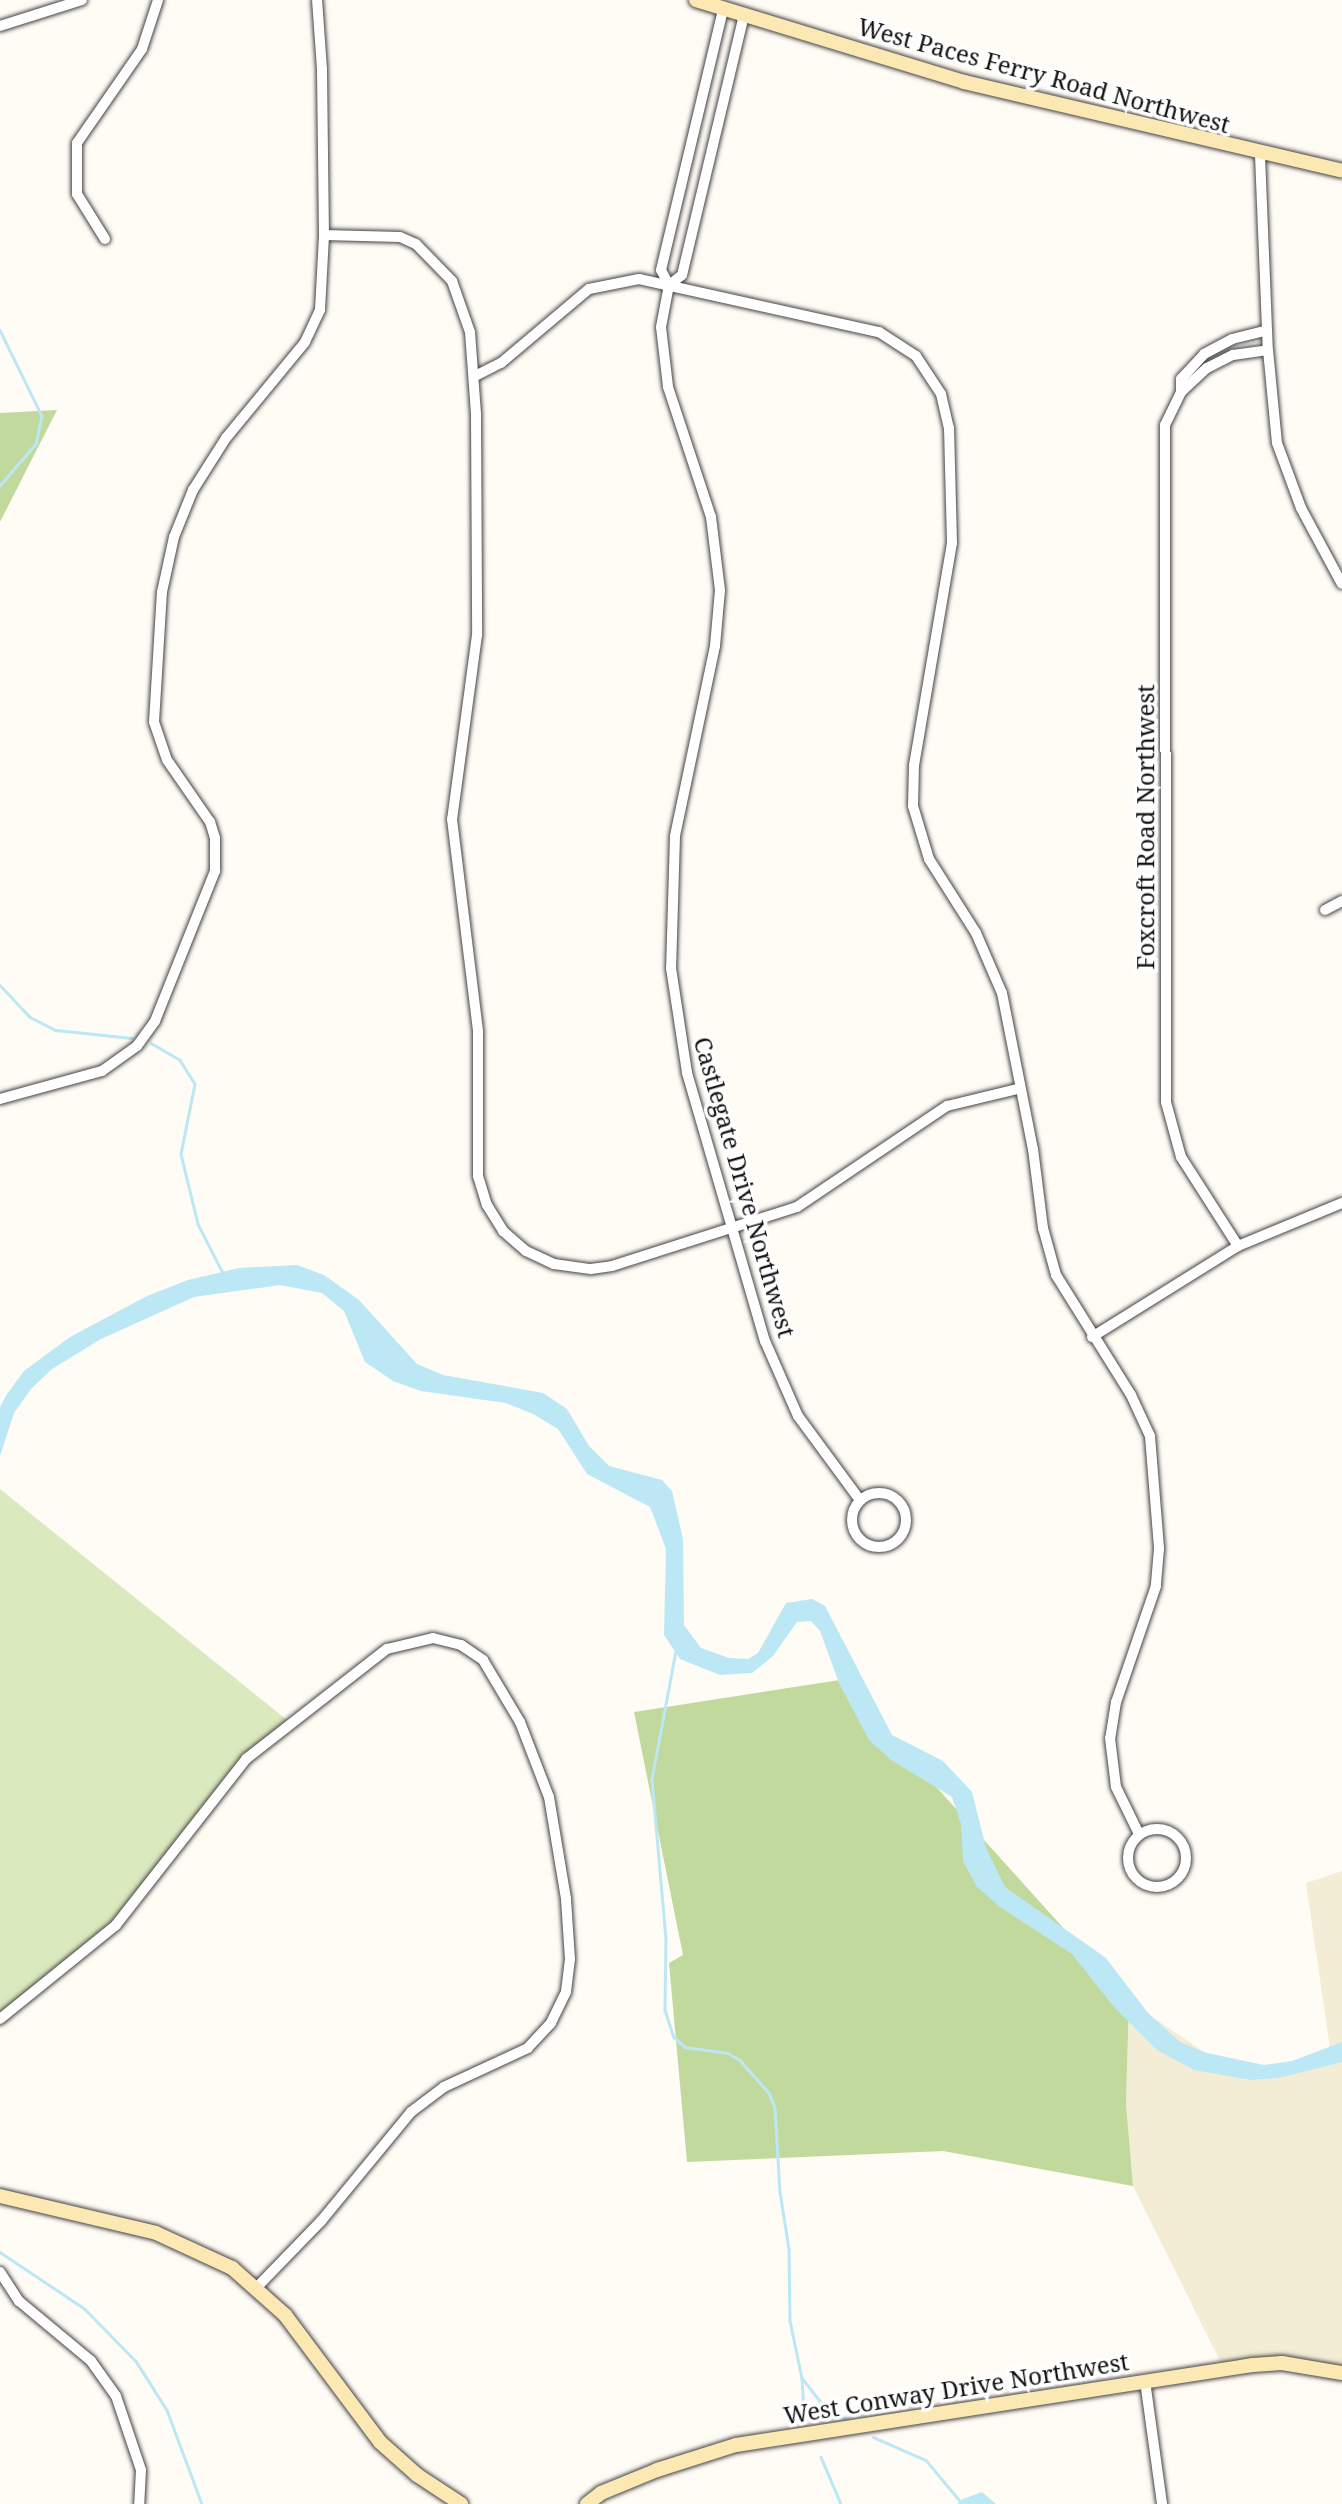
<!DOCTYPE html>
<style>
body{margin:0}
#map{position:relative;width:1342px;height:2504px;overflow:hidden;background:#fffbf5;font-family:"Noto Serif",serif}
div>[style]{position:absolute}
.farmland>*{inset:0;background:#f4edd5}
.green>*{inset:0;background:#dbe9be}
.forest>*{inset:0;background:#c2d99e}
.water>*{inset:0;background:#bbe8f4}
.stream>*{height:2.5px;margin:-1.25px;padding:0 1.25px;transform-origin:1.25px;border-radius:1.25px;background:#bbe8f4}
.roads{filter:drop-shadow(0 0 2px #444) drop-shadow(0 0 2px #444)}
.street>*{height:10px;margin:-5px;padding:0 5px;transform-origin:5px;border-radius:5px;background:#fff}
.street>.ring{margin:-5px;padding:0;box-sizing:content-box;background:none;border:10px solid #fff;border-radius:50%}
.secondary>*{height:14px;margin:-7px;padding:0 7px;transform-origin:7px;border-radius:7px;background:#fce8b3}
span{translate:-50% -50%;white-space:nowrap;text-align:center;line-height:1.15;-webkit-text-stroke:7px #fff;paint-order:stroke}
.street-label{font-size:24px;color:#111}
</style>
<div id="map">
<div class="farmland">
<i style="clip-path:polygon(1342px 1871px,1342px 2370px,1224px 2369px,1133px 2186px,1126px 2104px,1129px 2001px,1245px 2080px,1332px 2062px,1306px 1883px)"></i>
</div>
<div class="green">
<i style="clip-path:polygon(0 1489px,287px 1720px,223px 1779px,154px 1884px,0 2028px)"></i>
</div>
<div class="forest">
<i style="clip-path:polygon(57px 410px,0 522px,0 413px)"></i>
<i style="clip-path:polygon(840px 1680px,1129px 2001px,1126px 2104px,1133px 2186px,943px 2151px,687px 2162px,669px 1963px,683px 1955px,634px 1712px)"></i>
</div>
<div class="water">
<i style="clip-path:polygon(297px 1265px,324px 1275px,359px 1300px,417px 1364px,443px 1375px,543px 1393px,567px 1409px,589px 1446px,609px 1466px,662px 1480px,672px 1491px,683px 1539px,684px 1625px,701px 1648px,729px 1658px,748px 1659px,758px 1653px,786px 1603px,812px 1599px,825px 1606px,892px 1735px,943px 1761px,972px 1792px,986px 1848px,1005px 1887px,1106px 1958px,1148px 2013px,1180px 2042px,1207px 2053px,1264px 2065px,1292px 2061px,1342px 2042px,1342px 2062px,1279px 2078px,1250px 2080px,1194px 2070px,1157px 2050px,1114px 2007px,1072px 1954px,1000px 1907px,977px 1887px,963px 1861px,961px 1824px,952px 1797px,891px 1760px,869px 1740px,839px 1683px,820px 1631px,811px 1621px,797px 1622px,773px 1656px,752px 1673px,720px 1675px,680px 1659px,664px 1635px,666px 1549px,650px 1507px,587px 1474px,558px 1429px,533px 1414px,506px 1403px,421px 1391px,393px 1381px,365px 1362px,344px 1311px,322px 1293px,280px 1285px,194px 1297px,101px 1339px,52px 1369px,31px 1389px,14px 1413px,0 1456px,0 1407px,7px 1394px,24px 1371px,70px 1337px,147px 1296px,188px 1280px,239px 1268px)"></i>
<i style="clip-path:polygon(982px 2492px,996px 2504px,957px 2504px,963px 2499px)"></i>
</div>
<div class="stream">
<i style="left:0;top:330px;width:96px;rotate:64deg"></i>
<i style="left:42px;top:416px;width:29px;rotate:102deg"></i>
<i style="left:36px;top:444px;width:55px;rotate:130.6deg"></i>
<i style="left:0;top:985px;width:44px;rotate:46.8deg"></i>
<i style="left:30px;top:1017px;width:29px;rotate:27deg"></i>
<i style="left:56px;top:1030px;width:76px;rotate:6deg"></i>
<i style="left:151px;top:1043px;width:34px;rotate:30deg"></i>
<i style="left:180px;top:1060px;width:28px;rotate:58deg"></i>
<i style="left:195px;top:1084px;width:71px;rotate:101.3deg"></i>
<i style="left:181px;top:1154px;width:72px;rotate:76.3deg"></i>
<i style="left:198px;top:1224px;width:55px;rotate:63deg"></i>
<i style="left:676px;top:1651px;width:130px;rotate:100.6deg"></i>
<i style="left:652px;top:1779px;width:160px;rotate:85deg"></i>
<i style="left:666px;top:1938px;width:72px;rotate:90.8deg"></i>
<i style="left:665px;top:2010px;width:28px;rotate:72deg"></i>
<i style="left:674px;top:2037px;width:15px;rotate:42deg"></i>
<i style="left:685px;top:2047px;width:43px;rotate:7.9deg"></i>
<i style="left:728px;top:2053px;width:14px;rotate:30deg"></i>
<i style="left:740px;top:2060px;width:44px;rotate:48.7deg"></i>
<i style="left:769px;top:2093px;width:16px;rotate:68deg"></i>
<i style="left:775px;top:2108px;width:84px;rotate:86.6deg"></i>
<i style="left:780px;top:2192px;width:58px;rotate:81deg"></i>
<i style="left:789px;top:2249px;width:72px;rotate:89.2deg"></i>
<i style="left:790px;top:2321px;width:58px;rotate:78.1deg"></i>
<i style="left:802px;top:2378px;width:48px;rotate:86.4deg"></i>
<i style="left:0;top:2252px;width:102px;rotate:33.8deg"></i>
<i style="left:85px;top:2309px;width:73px;rotate:45.6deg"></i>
<i style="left:136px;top:2361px;width:58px;rotate:57.7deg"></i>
<i style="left:167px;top:2410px;width:100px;rotate:69.6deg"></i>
<i style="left:802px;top:2378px;width:47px;rotate:51.9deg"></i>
<i style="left:831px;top:2415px;width:17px;rotate:13deg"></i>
<i style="left:873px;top:2437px;width:58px;rotate:23.5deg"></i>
<i style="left:926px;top:2460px;width:53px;rotate:50.3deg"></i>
<i style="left:821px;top:2457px;width:51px;rotate:66.9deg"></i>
</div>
<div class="roads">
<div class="street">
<i style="left:744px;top:15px;width:267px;rotate:103.4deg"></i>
<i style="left:682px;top:275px;width:16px;rotate:142deg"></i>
<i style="left:669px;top:285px;width:43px;rotate:100.8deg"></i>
<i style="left:661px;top:327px;width:60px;rotate:83.3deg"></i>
<i style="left:668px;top:387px;width:137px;rotate:71.7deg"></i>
<i style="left:711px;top:517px;width:74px;rotate:83deg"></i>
<i style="left:720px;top:590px;width:56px;rotate:95.1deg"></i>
<i style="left:715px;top:646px;width:194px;rotate:101.9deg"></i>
<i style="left:675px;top:836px;width:132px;rotate:91.7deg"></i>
<i style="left:671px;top:968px;width:106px;rotate:81.3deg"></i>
<i style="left:687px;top:1073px;width:279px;rotate:73.8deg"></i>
<i style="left:765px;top:1341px;width:82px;rotate:66.3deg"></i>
<i style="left:798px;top:1416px;width:104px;rotate:53.6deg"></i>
<i style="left:0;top:26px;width:86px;rotate:-17.6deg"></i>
<i style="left:1260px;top:155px;width:195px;rotate:87.7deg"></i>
<i style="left:1268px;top:350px;width:93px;rotate:84.5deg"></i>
<i style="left:1277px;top:443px;width:69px;rotate:69.7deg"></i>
<i style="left:1301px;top:508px;width:86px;rotate:61.7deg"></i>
<i style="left:324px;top:235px;width:76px;rotate:1.5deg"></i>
<i style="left:400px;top:237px;width:17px;rotate:24deg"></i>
<i style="left:416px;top:244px;width:52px;rotate:45.8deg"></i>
<i style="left:452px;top:281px;width:54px;rotate:70.6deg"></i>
<i style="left:470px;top:332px;width:82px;rotate:85.8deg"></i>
<i style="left:476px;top:414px;width:221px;rotate:89.7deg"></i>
<i style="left:477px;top:635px;width:186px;rotate:97.7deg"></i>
<i style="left:452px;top:819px;width:215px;rotate:83deg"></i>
<i style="left:478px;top:1032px;width:144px;rotate:90deg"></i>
<i style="left:478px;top:1176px;width:30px;rotate:73deg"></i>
<i style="left:487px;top:1205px;width:31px;rotate:58deg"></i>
<i style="left:503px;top:1231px;width:30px;rotate:41deg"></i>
<i style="left:526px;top:1251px;width:31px;rotate:25deg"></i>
<i style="left:554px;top:1264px;width:37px;rotate:8deg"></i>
<i style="left:591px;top:1269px;width:21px;rotate:-8deg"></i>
<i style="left:612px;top:1266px;width:194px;rotate:-17.7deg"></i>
<i style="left:797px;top:1207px;width:181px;rotate:-34deg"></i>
<i style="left:947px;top:1106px;width:73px;rotate:-13.5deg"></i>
<i style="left:105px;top:239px;width:53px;rotate:-121.9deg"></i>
<i style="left:77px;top:194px;width:51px;rotate:-90deg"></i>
<i style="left:77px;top:143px;width:114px;rotate:-55.3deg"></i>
<i style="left:142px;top:49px;width:52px;rotate:-71.9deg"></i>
<i style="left:669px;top:285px;width:17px;rotate:-118deg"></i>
<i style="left:661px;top:270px;width:268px;rotate:-76.6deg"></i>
<i style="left:475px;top:376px;width:29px;rotate:-27deg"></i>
<i style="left:501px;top:363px;width:115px;rotate:-40.1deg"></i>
<i style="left:589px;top:289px;width:51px;rotate:-11.3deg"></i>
<i style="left:639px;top:279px;width:246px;rotate:12.5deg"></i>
<i style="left:879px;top:332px;width:44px;rotate:33deg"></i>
<i style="left:916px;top:356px;width:45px;rotate:56.7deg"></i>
<i style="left:941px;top:394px;width:35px;rotate:77deg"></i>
<i style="left:949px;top:428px;width:115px;rotate:88.5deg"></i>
<i style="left:952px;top:543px;width:225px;rotate:99.7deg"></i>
<i style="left:914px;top:765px;width:41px;rotate:91.4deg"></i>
<i style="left:913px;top:806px;width:55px;rotate:73.2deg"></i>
<i style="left:929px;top:859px;width:88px;rotate:57.6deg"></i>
<i style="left:976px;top:933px;width:65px;rotate:66.6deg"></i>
<i style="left:1002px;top:993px;width:159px;rotate:78.8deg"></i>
<i style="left:1033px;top:1149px;width:80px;rotate:82.8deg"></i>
<i style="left:1043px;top:1228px;width:49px;rotate:74.5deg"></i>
<i style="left:1056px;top:1275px;width:142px;rotate:58deg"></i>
<i style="left:1131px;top:1395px;width:45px;rotate:65.1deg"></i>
<i style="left:1150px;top:1436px;width:113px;rotate:85.4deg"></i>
<i style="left:1159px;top:1549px;width:37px;rotate:95deg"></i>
<i style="left:1156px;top:1586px;width:123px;rotate:109deg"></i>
<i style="left:1116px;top:1702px;width:36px;rotate:99deg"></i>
<i style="left:1110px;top:1738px;width:49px;rotate:83deg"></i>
<i style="left:1116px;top:1787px;width:52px;rotate:63.9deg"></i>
<i style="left:1181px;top:392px;width:13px;rotate:-90deg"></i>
<i style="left:1181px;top:379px;width:34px;rotate:-47deg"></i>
<i style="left:1204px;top:354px;width:32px;rotate:-28deg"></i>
<i style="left:1232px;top:339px;width:36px;rotate:-14deg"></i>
<i style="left:1325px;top:910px;width:19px;rotate:-28deg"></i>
<i style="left:0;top:1099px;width:106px;rotate:-15.4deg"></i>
<i style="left:102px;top:1071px;width:43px;rotate:-35.5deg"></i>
<i style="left:137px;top:1046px;width:31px;rotate:-54deg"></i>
<i style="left:155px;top:1021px;width:162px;rotate:-68.2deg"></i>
<i style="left:215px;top:871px;width:33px;rotate:-90deg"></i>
<i style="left:215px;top:838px;width:17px;rotate:-107deg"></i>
<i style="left:210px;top:822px;width:75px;rotate:-124.7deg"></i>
<i style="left:167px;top:760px;width:40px;rotate:-108.9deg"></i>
<i style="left:154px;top:722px;width:130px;rotate:-86.5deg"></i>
<i style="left:162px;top:592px;width:56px;rotate:-77.7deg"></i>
<i style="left:174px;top:537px;width:51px;rotate:-68deg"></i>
<i style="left:193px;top:490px;width:62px;rotate:-57.6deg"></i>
<i style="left:226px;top:438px;width:124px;rotate:-50.5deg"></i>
<i style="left:305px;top:342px;width:35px;rotate:-65deg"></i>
<i style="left:320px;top:310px;width:75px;rotate:-86.9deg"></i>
<i style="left:324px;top:235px;width:166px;rotate:-90.7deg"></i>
<i style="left:322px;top:69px;width:69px;rotate:-94.1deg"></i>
<i style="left:1238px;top:1246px;width:106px;rotate:-122.6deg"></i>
<i style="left:1181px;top:1157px;width:57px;rotate:-105.3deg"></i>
<i style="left:1166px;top:1102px;width:677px;rotate:-90.08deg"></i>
<i style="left:1165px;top:425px;width:37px;rotate:-64deg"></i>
<i style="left:1181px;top:392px;width:35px;rotate:-43deg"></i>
<i style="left:1207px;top:368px;width:29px;rotate:-27deg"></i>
<i style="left:1233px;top:355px;width:35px;rotate:-8deg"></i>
<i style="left:1092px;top:1337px;width:172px;rotate:-31.9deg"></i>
<i style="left:1238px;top:1246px;width:113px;rotate:-22.5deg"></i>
<i class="ring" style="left:852px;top:1493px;width:44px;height:44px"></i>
<i class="ring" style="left:1128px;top:1829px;width:48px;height:48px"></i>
<i style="left:0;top:2019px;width:149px;rotate:-39deg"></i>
<i style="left:116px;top:1925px;width:211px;rotate:-51.9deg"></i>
<i style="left:246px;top:1759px;width:179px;rotate:-38deg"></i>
<i style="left:387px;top:1649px;width:47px;rotate:-13.4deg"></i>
<i style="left:433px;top:1638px;width:29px;rotate:14deg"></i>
<i style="left:461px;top:1645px;width:27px;rotate:34deg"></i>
<i style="left:483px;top:1660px;width:72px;rotate:59.2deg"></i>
<i style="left:520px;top:1722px;width:80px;rotate:68.9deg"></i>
<i style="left:549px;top:1797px;width:103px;rotate:80.5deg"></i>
<i style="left:566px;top:1899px;width:60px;rotate:86.2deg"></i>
<i style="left:570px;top:1959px;width:33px;rotate:97deg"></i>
<i style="left:566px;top:1992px;width:34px;rotate:116deg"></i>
<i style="left:551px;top:2023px;width:34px;rotate:133deg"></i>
<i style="left:528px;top:2048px;width:93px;rotate:155.1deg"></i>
<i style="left:444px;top:2087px;width:41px;rotate:142.9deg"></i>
<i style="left:411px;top:2112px;width:141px;rotate:129.5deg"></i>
<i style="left:321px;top:2221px;width:92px;rotate:134.1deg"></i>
<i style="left:0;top:2272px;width:35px;rotate:57deg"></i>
<i style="left:19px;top:2301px;width:94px;rotate:39.8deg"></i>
<i style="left:91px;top:2361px;width:43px;rotate:54.5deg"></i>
<i style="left:116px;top:2396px;width:78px;rotate:71.3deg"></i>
<i style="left:141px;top:2470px;width:34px;rotate:93deg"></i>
<i style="left:1145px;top:2381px;width:124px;rotate:82.1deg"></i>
</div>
<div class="secondary">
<i style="left:696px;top:0;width:280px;rotate:17deg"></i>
<i style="left:964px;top:82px;width:388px;rotate:13.2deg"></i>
<i style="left:0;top:2196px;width:160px;rotate:13.3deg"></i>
<i style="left:156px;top:2233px;width:84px;rotate:24.7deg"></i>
<i style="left:232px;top:2268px;width:71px;rotate:41.6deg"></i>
<i style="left:285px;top:2315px;width:159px;rotate:53.2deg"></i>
<i style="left:380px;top:2442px;width:50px;rotate:41.7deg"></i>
<i style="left:417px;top:2475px;width:53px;rotate:33.4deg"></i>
<i style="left:587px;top:2504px;width:18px;rotate:-38deg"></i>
<i style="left:601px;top:2493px;width:61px;rotate:-22.3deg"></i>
<i style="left:657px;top:2470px;width:83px;rotate:-17.6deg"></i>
<i style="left:736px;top:2445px;width:523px;rotate:-8.8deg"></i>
<i style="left:1253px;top:2365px;width:29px;rotate:-4deg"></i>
<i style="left:1282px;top:2363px;width:61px;rotate:9.5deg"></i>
</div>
</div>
<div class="street-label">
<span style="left:1044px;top:75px;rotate:15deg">West Paces Ferry Road Northwest</span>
<span style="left:1145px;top:827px;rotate:-90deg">Foxcroft Road Northwest</span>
<span style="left:745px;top:1187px;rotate:74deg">Castlegate Drive Northwest</span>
<span style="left:956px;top:2388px;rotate:-9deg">West Conway Drive Northwest</span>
</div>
</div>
